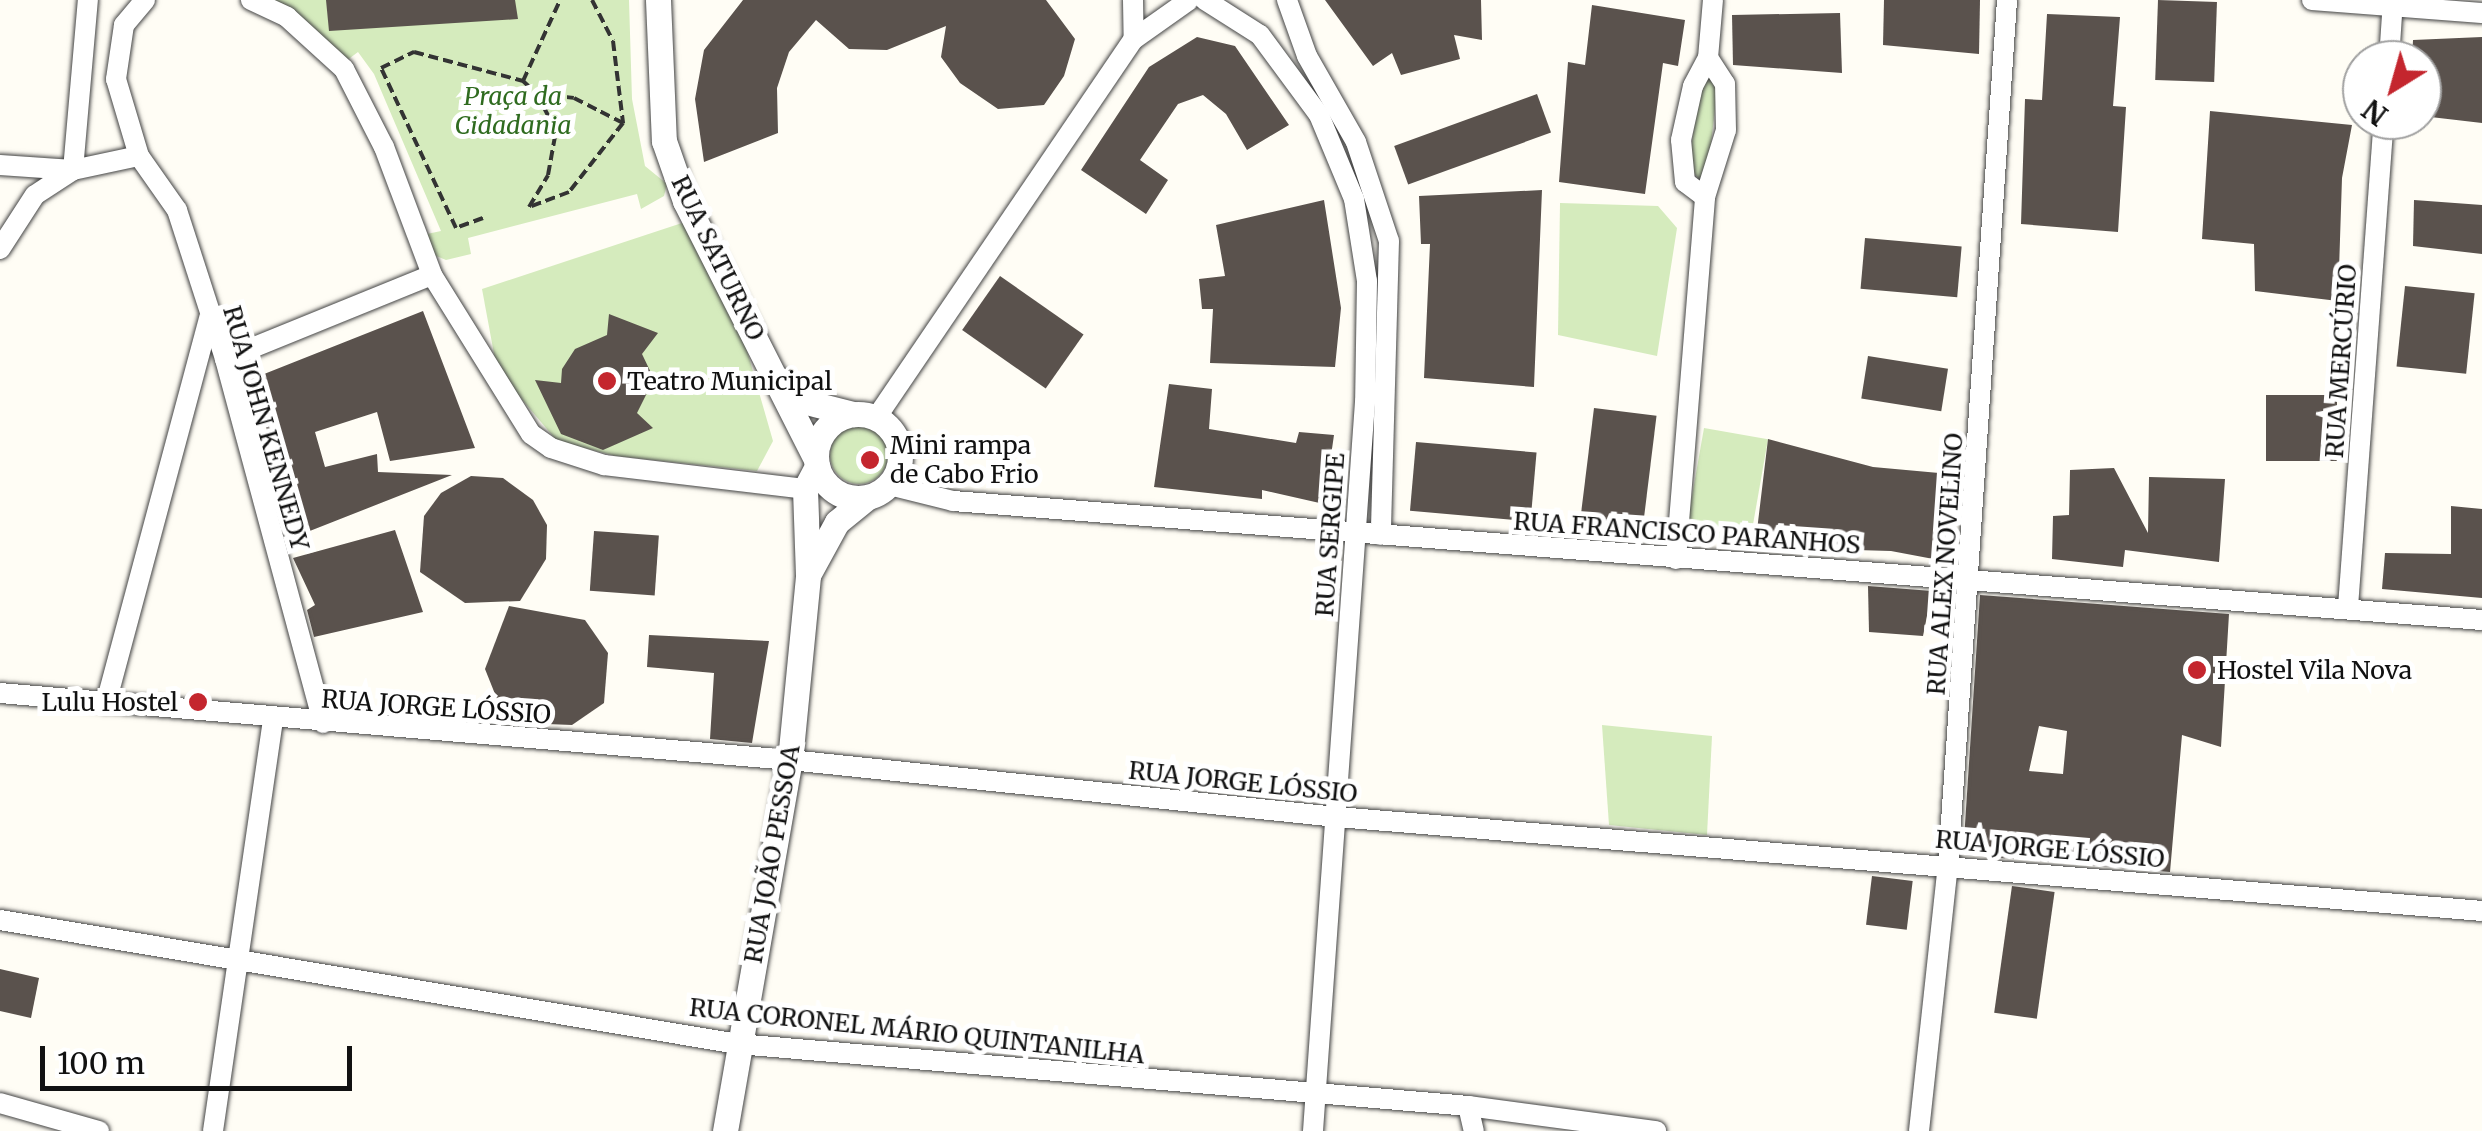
<!DOCTYPE html>
<meta charset="utf-8">
<style>
body{margin:0}
#map{position:relative;width:2482px;height:1131px;overflow:hidden;background:#fffdf5;font-family:Merriweather,serif}
div>[style]{position:absolute}
.green>*{inset:0;background:#d5ebbd;transform-origin:0 0}
.round{border-radius:50%}
.building>*{inset:0;background:#5a524d;transform-origin:0 0}
.path>*{height:4px;margin-top:-2px;transform-origin:0;background:repeating-linear-gradient(90deg,#333 0 10px,transparent 0 15px)}
.roads{filter:drop-shadow(0 0 2px #444) drop-shadow(0 0 2px #444)}
.minor>*{height:20px;margin:-10px;padding:0 10px;transform-origin:10px;border-radius:10px;background:#fff}
.tertiary>*{height:25px;margin:-12.5px;padding:0 12.5px;transform-origin:12.5px;border-radius:12.5px;background:#fff}
.tertiary>.ring{margin:-12.5px;padding:0;box-sizing:content-box;background:none;border:25px solid #fff;border-radius:50%}
.dots>*{width:28px;height:28px;translate:-50% -50%;box-sizing:border-box;border:5px solid #fff;border-radius:50%}
span{translate:-50% -50%;white-space:nowrap;text-align:center;line-height:1.15;-webkit-text-stroke:10px #fff;paint-order:stroke}
.park-label{font-size:25px;color:#2f6b1f;font-style:italic}
.street-label{font-size:25px;color:#111}
.poi-label{font-size:25px;color:#111}
.left{translate:0 -50%;text-align:left}
.right{translate:-100% -50%;text-align:right}
.north{position:absolute;left:2342px;top:40px;width:100px;height:100px;box-sizing:border-box;background:#fff;border:2px solid #a0a0a0;border-radius:50%;rotate:217deg;font-size:28px;font-weight:700;line-height:40px;text-align:center;color:#111}
.north::after{content:'';display:block;margin:auto;width:35px;height:45px;background:#c4262e;clip-path:polygon(50% 0,100% 100%,50% 72%,0 100%)}
.scale{position:absolute;left:40px;top:1046px;width:312px;height:45px;box-sizing:border-box;border:5px solid #111;border-top:0;padding-left:12px;font-size:30px;line-height:35px;white-space:nowrap;color:#111;-webkit-text-stroke:8px #fff;paint-order:stroke}
</style>
<div id="map">
<div class="green">
<i style="clip-path:polygon(273px 0,629px 0,632px 99px,645px 166px,667px 184px,664px 196px,641px 209px,637px 194px,468px 238px,471px 254px,446px 260px,434px 255px,427px 234px,441px 231px,374px 74px,358px 52px,346px 61px)"></i>
<i style="clip-path:polygon(1706px 76px,1718px 83px,1709px 161px,1699px 179px,1689px 167px,1698px 95px)"></i>
<i style="clip-path:polygon(1560px 203px,1658px 206px,1677px 228px,1657px 356px,1558px 335px)"></i>
<i style="clip-path:polygon(685px 222px,744px 340px,773px 441px,757px 471px,616px 456px,557px 441px,497px 370px,482px 289px)"></i>
<i class="round" style="left:830px;top:426px;width:58px;height:58px"></i>
<i style="left:1704px;top:428px;width:65px;height:109px;rotate:10deg"></i>
<i style="clip-path:polygon(1602px 725px,1712px 736px,1707px 835px,1609px 825px)"></i>
</div>
<div class="building">
<i style="clip-path:polygon(326px 0,515px 0,518px 19px,329px 31px)"></i>
<i style="clip-path:polygon(743px 0,1046px 0,1075px 39px,1064px 76px,1044px 105px,998px 109px,960px 83px,941px 57px,946px 26px,887px 50px,849px 49px,816px 20px,789px 52px,777px 88px,778px 133px,704px 162px,695px 99px,704px 50px)"></i>
<i style="clip-path:polygon(1325px 0,1481px 0,1482px 40px,1454px 35px,1460px 59px,1401px 75px,1392px 53px,1373px 66px)"></i>
<i style="clip-path:polygon(1884px 0,1980px 0,1979px 54px,1883px 45px)"></i>
<i style="left:2158px;top:0;width:59px;height:80px;rotate:2deg"></i>
<i style="clip-path:polygon(1592px 5px,1685px 20px,1678px 66px,1663px 63px,1645px 194px,1559px 182px,1568px 62px,1585px 65px)"></i>
<i style="clip-path:polygon(1840px 13px,1842px 73px,1733px 65px,1732px 15px)"></i>
<i style="clip-path:polygon(2047px 14px,2120px 17px,2113px 106px,2126px 107px,2118px 232px,2021px 224px,2025px 99px,2042px 100px)"></i>
<i style="clip-path:polygon(1197px 37px,1235px 46px,1289px 125px,1247px 150px,1226px 114px,1203px 95px,1178px 104px,1140px 160px,1168px 180px,1146px 214px,1081px 170px,1149px 67px)"></i>
<i style="clip-path:polygon(2482px 37px,2482px 123px,2422px 116px,2422px 60px,2412px 60px,2413px 40px)"></i>
<i style="left:1537px;top:94px;width:41px;height:152px;rotate:70deg"></i>
<i style="clip-path:polygon(2210px 111px,2352px 125px,2342px 178px,2338px 301px,2255px 291px,2254px 244px,2202px 239px)"></i>
<i style="clip-path:polygon(1542px 190px,1534px 387px,1424px 378px,1430px 244px,1421px 244px,1419px 196px)"></i>
<i style="clip-path:polygon(1324px 200px,1341px 308px,1335px 367px,1210px 363px,1213px 309px,1202px 309px,1199px 279px,1225px 276px,1216px 225px)"></i>
<i style="clip-path:polygon(2414px 200px,2482px 205px,2482px 254px,2413px 246px)"></i>
<i style="left:1865px;top:238px;width:97px;height:51px;rotate:5deg"></i>
<i style="left:1000px;top:276px;width:102px;height:66px;rotate:35deg"></i>
<i style="left:2405px;top:286px;width:70px;height:81px;rotate:6deg"></i>
<i style="clip-path:polygon(423px 311px,475px 448px,390px 461px,377px 412px,315px 432px,325px 467px,377px 454px,378px 472px,452px 475px,292px 538px,278px 480px,284px 478px,249px 380px)"></i>
<i style="clip-path:polygon(609px 314px,658px 333px,642px 354px,654px 379px,637px 413px,653px 428px,603px 450px,561px 434px,535px 380px,561px 383px,562px 369px,575px 349px,607px 335px)"></i>
<i style="left:1868px;top:356px;width:81px;height:43px;rotate:9deg"></i>
<i style="clip-path:polygon(1169px 384px,1212px 389px,1209px 429px,1296px 443px,1299px 432px,1334px 435px,1324px 504px,1262px 490px,1262px 499px,1154px 487px)"></i>
<i style="left:2266px;top:395px;width:71px;height:66px"></i>
<i style="left:1594px;top:408px;width:63px;height:112px;rotate:7deg"></i>
<i style="clip-path:polygon(1768px 439px,1873px 467px,1950px 474px,1944px 561px,1891px 551px,1755px 547px)"></i>
<i style="left:1416px;top:442px;width:121px;height:69px;rotate:5deg"></i>
<i style="clip-path:polygon(2114px 468px,2148px 533px,2149px 477px,2225px 479px,2219px 562px,2125px 550px,2123px 567px,2052px 559px,2053px 516px,2069px 515px,2070px 470px)"></i>
<i style="clip-path:polygon(471px 476px,503px 478px,533px 500px,547px 525px,546px 559px,520px 601px,465px 603px,420px 572px,424px 516px,441px 493px)"></i>
<i style="clip-path:polygon(2451px 506px,2482px 509px,2482px 598px,2382px 589px,2385px 553px,2451px 554px)"></i>
<i style="clip-path:polygon(395px 530px,423px 612px,314px 637px,307px 610px,315px 605px,293px 558px)"></i>
<i style="left:594px;top:531px;width:65px;height:60px;rotate:4deg"></i>
<i style="clip-path:polygon(1868px 586px,1932px 591px,1923px 636px,1869px 632px)"></i>
<i style="clip-path:polygon(evenodd,1980px 595px,2229px 614px,2221px 747px,2182px 735px,2170px 872px,1963px 855px,1980px 595px,2039px 726px,2067px 731px,2063px 774px,2029px 771px,2039px 726px)"></i>
<i style="clip-path:polygon(509px 606px,585px 620px,608px 653px,604px 703px,572px 725px,521px 723px,499px 704px,485px 669px)"></i>
<i style="clip-path:polygon(649px 635px,769px 641px,752px 743px,710px 739px,714px 673px,647px 667px)"></i>
<i style="left:1872px;top:876px;width:41px;height:49px;rotate:7deg"></i>
<i style="left:2012px;top:886px;width:43px;height:128px;rotate:8deg"></i>
<i style="clip-path:polygon(0 969px,39px 978px,31px 1018px,0 1011px)"></i>
</div>
<div class="path">
<i style="left:592px;top:0;width:46px;rotate:62.9deg"></i>
<i style="left:613px;top:41px;width:83px;rotate:83deg"></i>
<i style="left:523px;top:81px;width:89px;rotate:-65.4deg"></i>
<i style="left:483px;top:218px;width:29px;rotate:160deg"></i>
<i style="left:456px;top:228px;width:177px;rotate:-115.1deg"></i>
<i style="left:381px;top:68px;width:37px;rotate:-26deg"></i>
<i style="left:414px;top:52px;width:113px;rotate:14.9deg"></i>
<i style="left:523px;top:81px;width:19px;rotate:43deg"></i>
<i style="left:537px;top:94px;width:37px;rotate:6deg"></i>
<i style="left:574px;top:98px;width:55px;rotate:27deg"></i>
<i style="left:623px;top:123px;width:88px;rotate:128deg"></i>
<i style="left:569px;top:192px;width:43px;rotate:159.4deg"></i>
<i style="left:529px;top:207px;width:37px;rotate:-59deg"></i>
<i style="left:548px;top:175px;width:45px;rotate:-79.7deg"></i>
<i style="left:556px;top:131px;width:42px;rotate:-117.2deg"></i>
</div>
<div class="roads">
<div class="minor">
<i style="left:145px;top:0;width:33px;rotate:130deg"></i>
<i style="left:124px;top:25px;width:55px;rotate:98.4deg"></i>
<i style="left:116px;top:79px;width:80px;rotate:73.4deg"></i>
<i style="left:139px;top:156px;width:66px;rotate:54.9deg"></i>
<i style="left:177px;top:210px;width:157px;rotate:72.1deg"></i>
<i style="left:225px;top:359px;width:377px;rotate:74.9deg"></i>
<i style="left:251px;top:0;width:40px;rotate:25deg"></i>
<i style="left:287px;top:17px;width:77px;rotate:42.4deg"></i>
<i style="left:344px;top:69px;width:88px;rotate:62.9deg"></i>
<i style="left:384px;top:147px;width:137px;rotate:69.4deg"></i>
<i style="left:432px;top:275px;width:187px;rotate:58.1deg"></i>
<i style="left:531px;top:434px;width:24px;rotate:35deg"></i>
<i style="left:551px;top:448px;width:56px;rotate:17.8deg"></i>
<i style="left:604px;top:465px;width:202px;rotate:6.8deg"></i>
<i style="left:1133px;top:0;width:39px;rotate:89deg"></i>
<i style="left:1205px;top:0;width:65px;rotate:32.5deg"></i>
<i style="left:1260px;top:35px;width:99px;rotate:53.6deg"></i>
<i style="left:1319px;top:115px;width:91px;rotate:67.4deg"></i>
<i style="left:1354px;top:199px;width:83px;rotate:81deg"></i>
<i style="left:1367px;top:281px;width:121px;rotate:90.9deg"></i>
<i style="left:1365px;top:402px;width:731px;rotate:94.08deg"></i>
<i style="left:1287px;top:0;width:59px;rotate:70.3deg"></i>
<i style="left:1307px;top:56px;width:99px;rotate:60.3deg"></i>
<i style="left:1356px;top:142px;width:104px;rotate:71.6deg"></i>
<i style="left:1389px;top:241px;width:294px;rotate:91.6deg"></i>
<i style="left:2312px;top:0;width:170px;rotate:4.4deg"></i>
<i style="left:2389px;top:60px;width:60px;rotate:-86.2deg"></i>
<i style="left:0;top:165px;width:73px;rotate:3.9deg"></i>
<i style="left:73px;top:170px;width:171px;rotate:-85deg"></i>
<i style="left:1705px;top:197px;width:25px;rotate:-143deg"></i>
<i style="left:1685px;top:182px;width:42px;rotate:-95.4deg"></i>
<i style="left:1681px;top:140px;width:55px;rotate:-77.5deg"></i>
<i style="left:1693px;top:86px;width:32px;rotate:-62deg"></i>
<i style="left:1708px;top:58px;width:58px;rotate:-85.1deg"></i>
<i style="left:0;top:249px;width:64px;rotate:-57.1deg"></i>
<i style="left:35px;top:195px;width:45px;rotate:-33.3deg"></i>
<i style="left:73px;top:170px;width:67px;rotate:-12deg"></i>
<i style="left:225px;top:359px;width:223px;rotate:-22.1deg"></i>
<i style="left:876px;top:418px;width:458px;rotate:-55.8deg"></i>
<i style="left:1134px;top:39px;width:67px;rotate:-35.3deg"></i>
<i style="left:889px;top:485px;width:66px;rotate:14deg"></i>
<i style="left:953px;top:501px;width:1534px;rotate:4.45deg"></i>
<i style="left:1676px;top:559px;width:363px;rotate:-85.4deg"></i>
<i style="left:1705px;top:197px;width:70px;rotate:-72.6deg"></i>
<i style="left:1726px;top:130px;width:46px;rotate:-91.2deg"></i>
<i style="left:1725px;top:84px;width:31px;rotate:-123deg"></i>
<i style="left:2348px;top:607px;width:488px;rotate:-85.8deg"></i>
<i style="left:0;top:693px;width:793px;rotate:4.85deg"></i>
<i style="left:790px;top:760px;width:550px;rotate:5.95deg"></i>
<i style="left:1337px;top:817px;width:1149px;rotate:4.69deg"></i>
<i style="left:106px;top:703px;width:399px;rotate:-75deg"></i>
<i style="left:0;top:920px;width:748px;rotate:9.54deg"></i>
<i style="left:738px;top:1044px;width:733px;rotate:4.85deg"></i>
<i style="left:1468px;top:1106px;width:190px;rotate:7.6deg"></i>
<i style="left:0;top:1103px;width:103px;rotate:15.8deg"></i>
<i style="left:1468px;top:1106px;width:26px;rotate:77deg"></i>
<i style="left:213px;top:1131px;width:415px;rotate:-81.7deg"></i>
<i style="left:1919px;top:1131px;width:267px;rotate:-83.8deg"></i>
<i style="left:1948px;top:866px;width:868px;rotate:-86.1deg"></i>
</div>
<div class="tertiary">
<i style="left:658px;top:0;width:141px;rotate:87.6deg"></i>
<i style="left:664px;top:141px;width:64px;rotate:70.7deg"></i>
<i style="left:685px;top:201px;width:289px;rotate:63.1deg"></i>
<i style="left:778px;top:379px;width:36px;rotate:39deg"></i>
<i style="left:806px;top:402px;width:49px;rotate:14.3deg"></i>
<i class="ring" style="left:816px;top:414px;width:59px;height:59px"></i>
<i style="left:808px;top:575px;width:60px;rotate:-61.3deg"></i>
<i style="left:837px;top:522px;width:38px;rotate:-39deg"></i>
<i style="left:725px;top:1131px;width:377px;rotate:-80.1deg"></i>
<i style="left:790px;top:760px;width:186px;rotate:-84.4deg"></i>
<i style="left:808px;top:575px;width:86px;rotate:-92deg"></i>
<i style="left:805px;top:489px;width:26px;rotate:-62deg"></i>
</div>
</div>
<div class="dots">
<i style="left:607px;top:381px;background:#c4262e"></i>
<i style="left:870px;top:460px;background:#c4262e"></i>
<i style="left:2197px;top:670px;background:#c4262e"></i>
<i style="left:198px;top:702px;background:#c4262e"></i>
</div>
<div class="park-label">
<span style="left:513px;top:111px">Praça da<br>Cidadania</span>
</div>
<div class="street-label">
<span style="left:718px;top:258px;rotate:64deg">RUA SATURNO</span>
<span style="left:2341px;top:361px;rotate:-86deg">RUA MERCÚRIO</span>
<span style="left:266px;top:428px;rotate:74deg">RUA JOHN KENNEDY</span>
<span style="left:1687px;top:533px;rotate:4deg">RUA FRANCISCO PARANHOS</span>
<span style="left:1330px;top:535px;rotate:-86deg">RUA SERGIPE</span>
<span style="left:1945px;top:564px;rotate:-86deg">RUA ALEX NOVELINO</span>
<span style="left:436px;top:707px;rotate:4deg">RUA JORGE LÓSSIO</span>
<span style="left:1243px;top:782px;rotate:6deg">RUA JORGE LÓSSIO</span>
<span style="left:2050px;top:849px;rotate:5deg">RUA JORGE LÓSSIO</span>
<span style="left:772px;top:854px;rotate:-80deg">RUA JOÃO PESSOA</span>
<span style="left:917px;top:1031px;rotate:6deg">RUA CORONEL MÁRIO QUINTANILHA</span>
</div>
<div class="poi-label">
<span class="left" style="left:627px;top:381px">Teatro Municipal</span>
<span class="left" style="left:890px;top:460px">Mini rampa<br>de Cabo Frio</span>
<span class="left" style="left:2217px;top:670px">Hostel Vila Nova</span>
<span class="right" style="left:178px;top:702px">Lulu Hostel</span>
</div>
<div class="north">N</div>
<div class="scale">100 m</div>
</div>
